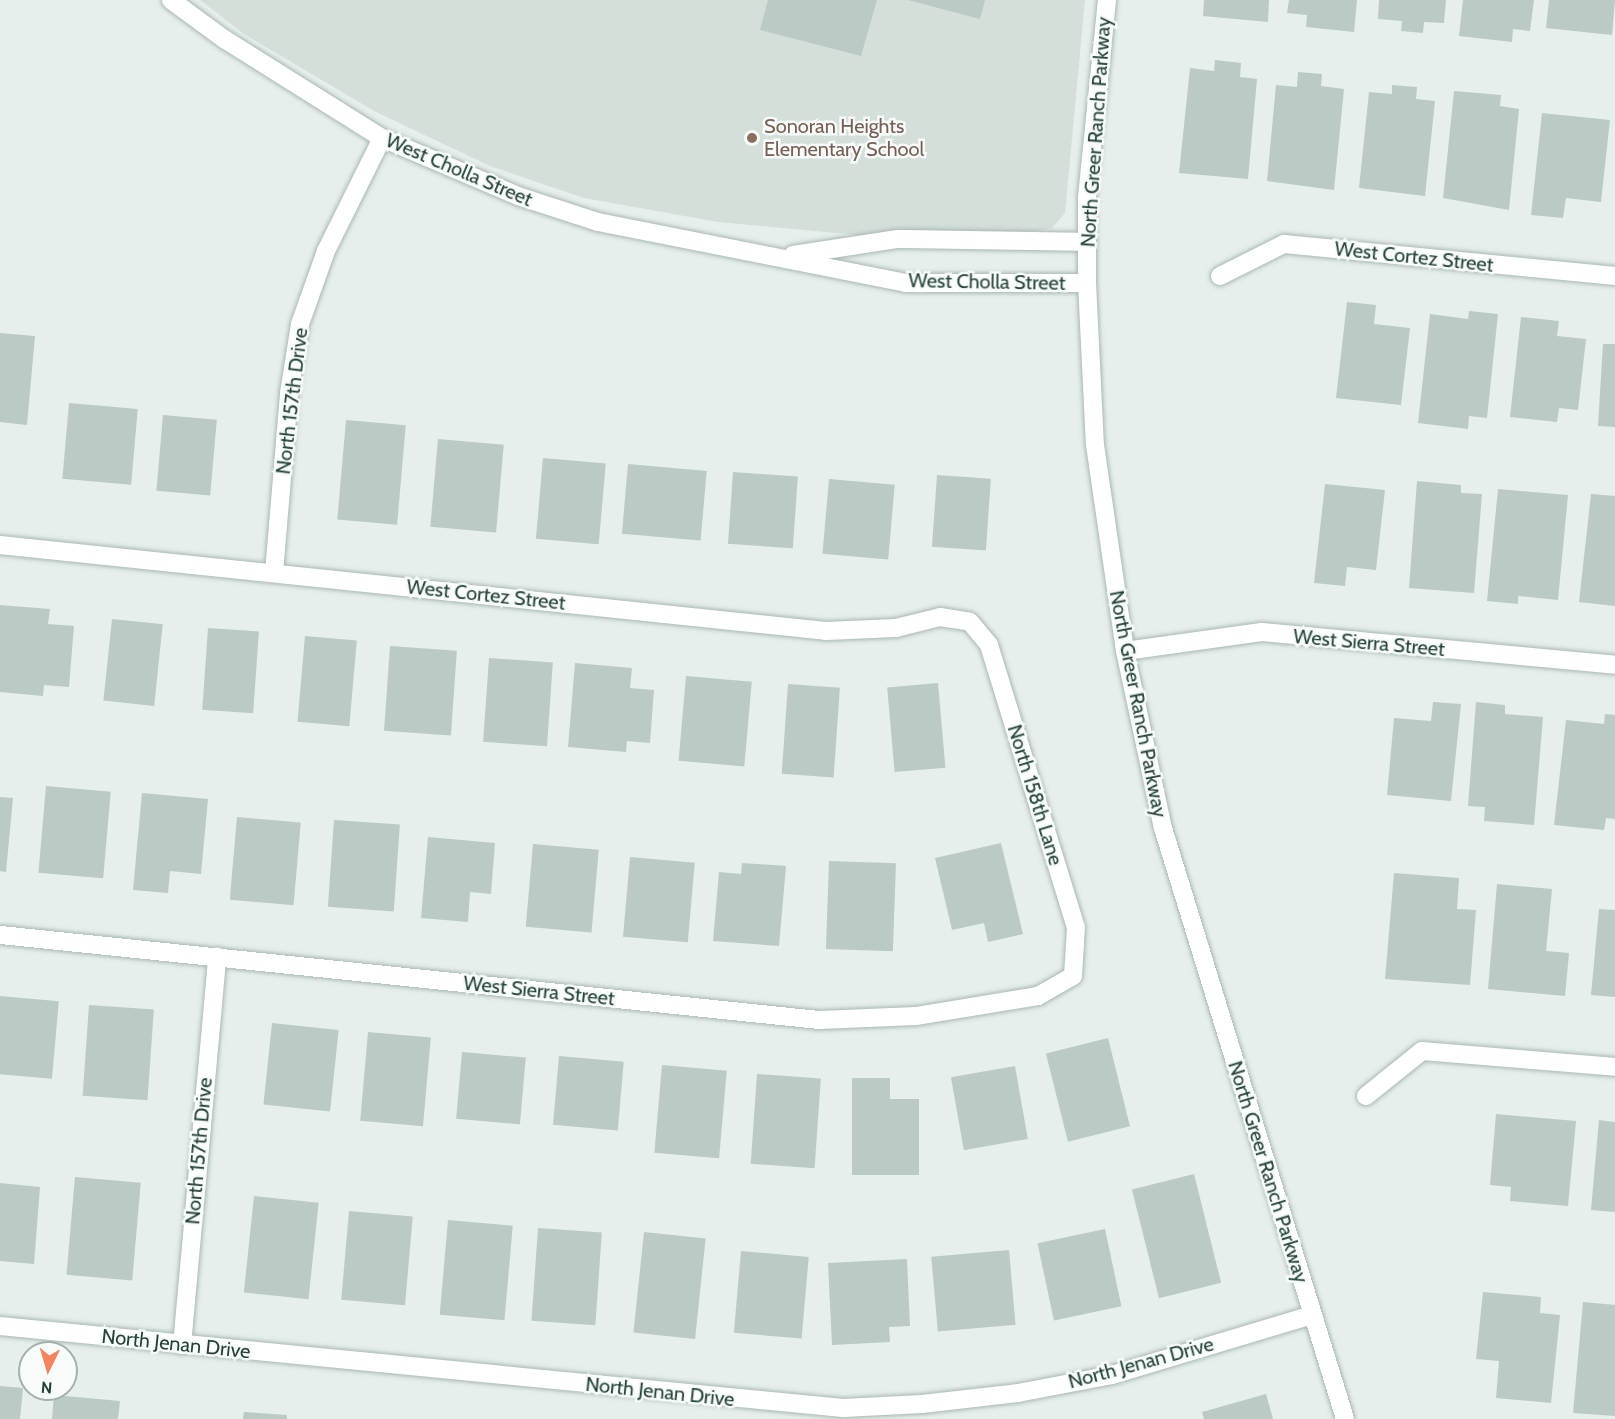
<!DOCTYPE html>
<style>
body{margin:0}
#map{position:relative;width:1615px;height:1419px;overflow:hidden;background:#e6efeb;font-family:Cabin,sans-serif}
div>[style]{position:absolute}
.built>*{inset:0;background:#d4dfda}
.building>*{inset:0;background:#bbcac4;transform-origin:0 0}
.roads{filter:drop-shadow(0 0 2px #a8b8b2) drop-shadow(0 0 2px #a8b8b2)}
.street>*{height:18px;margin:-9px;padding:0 9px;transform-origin:9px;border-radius:9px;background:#fff}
.secondary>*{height:18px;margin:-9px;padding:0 9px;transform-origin:9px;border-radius:9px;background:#fff}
.dots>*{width:16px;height:16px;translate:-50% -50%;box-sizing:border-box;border:3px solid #f7fbf9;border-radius:50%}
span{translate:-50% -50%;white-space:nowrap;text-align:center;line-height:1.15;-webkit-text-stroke:5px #f7fbf9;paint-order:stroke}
.education-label{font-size:20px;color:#785e54}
.left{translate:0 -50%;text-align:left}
.street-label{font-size:20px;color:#24423a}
.north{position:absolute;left:18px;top:1341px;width:60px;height:60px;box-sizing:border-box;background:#f7fbf9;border:2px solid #a3b1ad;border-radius:50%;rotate:185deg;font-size:16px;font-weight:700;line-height:24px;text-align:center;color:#24423a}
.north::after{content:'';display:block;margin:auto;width:21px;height:27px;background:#f4845f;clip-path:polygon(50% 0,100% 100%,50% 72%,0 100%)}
</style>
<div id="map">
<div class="built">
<i style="clip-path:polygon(200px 0,1085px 0,1065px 213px,1052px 228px,1032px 232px,857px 235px,718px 222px,584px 198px,490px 166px,374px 111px,244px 34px)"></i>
</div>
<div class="building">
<i style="clip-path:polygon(768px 0,877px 0,861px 56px,760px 30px)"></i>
<i style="clip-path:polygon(908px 0,985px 0,980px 19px)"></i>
<i style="clip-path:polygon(1204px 0,1269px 0,1268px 22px,1203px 16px)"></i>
<i style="clip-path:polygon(1289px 0,1357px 0,1354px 32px,1306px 27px,1307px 15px,1287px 13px)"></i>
<i style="clip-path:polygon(1379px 0,1446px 0,1444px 23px,1424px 22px,1423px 33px,1401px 31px,1402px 21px,1378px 19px)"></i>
<i style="clip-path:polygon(1463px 0,1534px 0,1530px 31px,1513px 29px,1512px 42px,1459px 36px)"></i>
<i style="clip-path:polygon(1549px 0,1615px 0,1612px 35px,1546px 28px)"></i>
<i style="clip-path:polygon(1215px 60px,1241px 63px,1240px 77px,1257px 79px,1248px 179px,1179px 173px,1190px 68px,1214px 71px)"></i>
<i style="clip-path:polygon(1298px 72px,1322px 74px,1321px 86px,1344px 89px,1334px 190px,1267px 181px,1276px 85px,1297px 87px)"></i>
<i style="clip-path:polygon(1392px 85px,1417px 87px,1416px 99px,1435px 101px,1425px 196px,1359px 188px,1369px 92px,1392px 94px)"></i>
<i style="clip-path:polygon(1454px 91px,1501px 95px,1500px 106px,1519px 109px,1509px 210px,1443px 198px)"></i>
<i style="clip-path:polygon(1542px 113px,1610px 120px,1601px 202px,1566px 198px,1563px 218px,1531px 215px)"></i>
<i style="clip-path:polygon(1347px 302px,1376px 305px,1374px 324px,1410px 328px,1401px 405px,1336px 398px)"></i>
<i style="clip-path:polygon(1469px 311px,1498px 314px,1487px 418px,1469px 416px,1468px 429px,1418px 423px,1430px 314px,1468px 319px)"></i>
<i style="clip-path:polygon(1521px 317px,1559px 321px,1557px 336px,1586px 339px,1578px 410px,1559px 408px,1557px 422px,1510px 417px)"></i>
<i style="clip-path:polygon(0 333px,35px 336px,27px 425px,0 422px)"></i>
<i style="clip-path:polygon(1603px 344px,1615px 344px,1615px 427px,1598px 426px)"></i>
<i style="left:69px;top:403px;width:69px;height:76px;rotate:5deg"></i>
<i style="left:163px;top:415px;width:54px;height:76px;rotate:5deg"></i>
<i style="left:346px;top:420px;width:60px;height:100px;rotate:5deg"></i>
<i style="left:438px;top:439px;width:66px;height:88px;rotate:5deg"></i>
<i style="left:543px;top:458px;width:63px;height:81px;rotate:5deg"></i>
<i style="left:628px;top:464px;width:79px;height:70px;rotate:5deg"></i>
<i style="left:733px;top:472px;width:65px;height:72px;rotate:4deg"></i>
<i style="left:937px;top:475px;width:54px;height:72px;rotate:4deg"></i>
<i style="left:829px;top:479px;width:66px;height:75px;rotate:5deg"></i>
<i style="clip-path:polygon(1417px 481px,1461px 485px,1461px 493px,1482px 494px,1474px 593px,1409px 588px)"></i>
<i style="clip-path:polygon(1325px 484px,1385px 490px,1376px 570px,1347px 567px,1345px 586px,1314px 583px)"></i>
<i style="clip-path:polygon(1498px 489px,1568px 495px,1558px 600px,1518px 596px,1518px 604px,1487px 601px)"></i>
<i style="clip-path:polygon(1591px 494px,1615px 496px,1615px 606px,1579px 602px)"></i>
<i style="clip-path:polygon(0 605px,50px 609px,48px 624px,74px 626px,69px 687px,44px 685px,43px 696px,0 692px)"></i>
<i style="left:112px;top:619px;width:51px;height:82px;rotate:6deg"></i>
<i style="left:208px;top:628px;width:51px;height:82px;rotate:4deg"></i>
<i style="left:305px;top:636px;width:52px;height:86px;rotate:5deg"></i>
<i style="left:390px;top:646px;width:67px;height:85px;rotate:4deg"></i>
<i style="left:489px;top:658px;width:64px;height:84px;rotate:4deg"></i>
<i style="clip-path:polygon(575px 663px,632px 668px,630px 688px,654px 690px,650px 743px,627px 741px,626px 752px,568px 747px)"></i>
<i style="left:686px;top:676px;width:66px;height:85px;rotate:5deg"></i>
<i style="left:938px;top:683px;width:85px;height:51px;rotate:85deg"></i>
<i style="left:788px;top:684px;width:52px;height:90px;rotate:4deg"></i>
<i style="clip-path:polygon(1433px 702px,1461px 704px,1451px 801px,1387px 795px,1394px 718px,1431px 721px)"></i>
<i style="clip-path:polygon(1476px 702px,1505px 705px,1505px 714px,1543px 717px,1534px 825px,1484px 821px,1485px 807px,1468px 806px)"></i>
<i style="clip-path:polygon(1605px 714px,1615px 715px,1615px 819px,1606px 818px,1604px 830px,1554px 825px,1566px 720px,1604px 724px)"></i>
<i style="left:46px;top:786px;width:65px;height:87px;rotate:5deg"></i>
<i style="clip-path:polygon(142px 793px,208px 799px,201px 874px,170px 871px,168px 893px,133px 890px)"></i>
<i style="clip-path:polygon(0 797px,13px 798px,6px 872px,0 871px)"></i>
<i style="left:237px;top:817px;width:64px;height:83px;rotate:5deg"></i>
<i style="left:334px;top:820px;width:66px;height:87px;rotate:4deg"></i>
<i style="clip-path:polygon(428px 837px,495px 843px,491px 894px,470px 892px,468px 922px,421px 918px)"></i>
<i style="clip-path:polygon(1001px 843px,1023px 934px,988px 942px,984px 923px,952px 930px,935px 858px)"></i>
<i style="left:533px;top:844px;width:66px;height:83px;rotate:5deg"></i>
<i style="left:630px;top:857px;width:65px;height:80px;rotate:5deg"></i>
<i style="left:829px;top:861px;width:67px;height:88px;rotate:2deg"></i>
<i style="clip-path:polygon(742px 863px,786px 866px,779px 946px,713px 941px,719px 872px,741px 874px)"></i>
<i style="clip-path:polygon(1394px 873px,1459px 878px,1457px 909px,1476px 910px,1470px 985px,1385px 979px)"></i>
<i style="clip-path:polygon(1497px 884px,1552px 889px,1546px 951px,1569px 953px,1565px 996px,1488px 989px)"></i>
<i style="clip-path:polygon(1599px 909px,1615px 910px,1615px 997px,1591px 995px)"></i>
<i style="left:0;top:996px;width:59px;height:78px;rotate:5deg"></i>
<i style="left:89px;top:1005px;width:65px;height:91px;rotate:4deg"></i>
<i style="left:272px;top:1023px;width:67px;height:82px;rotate:6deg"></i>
<i style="left:368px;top:1032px;width:63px;height:89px;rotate:5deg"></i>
<i style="left:1108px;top:1038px;width:91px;height:64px;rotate:76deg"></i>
<i style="left:462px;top:1052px;width:64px;height:67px;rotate:5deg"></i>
<i style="left:559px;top:1056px;width:65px;height:69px;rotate:5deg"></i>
<i style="left:662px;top:1065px;width:65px;height:88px;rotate:5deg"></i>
<i style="left:1015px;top:1066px;width:74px;height:65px;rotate:80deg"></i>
<i style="left:757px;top:1074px;width:64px;height:90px;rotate:4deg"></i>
<i style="clip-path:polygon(852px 1078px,890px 1078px,890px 1099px,919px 1099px,919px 1175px,852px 1175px)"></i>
<i style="clip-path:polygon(1496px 1114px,1576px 1121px,1568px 1206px,1510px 1201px,1511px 1187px,1490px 1185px)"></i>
<i style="clip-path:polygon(1599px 1120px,1615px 1122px,1615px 1212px,1591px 1210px)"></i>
<i style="left:1194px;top:1174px;width:112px;height:64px;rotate:76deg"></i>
<i style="left:75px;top:1177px;width:66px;height:98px;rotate:5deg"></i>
<i style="clip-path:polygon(0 1183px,40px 1187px,34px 1264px,0 1261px)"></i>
<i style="left:254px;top:1196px;width:65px;height:97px;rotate:6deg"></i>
<i style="left:349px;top:1211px;width:64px;height:89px;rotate:5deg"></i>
<i style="left:448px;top:1220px;width:65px;height:95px;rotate:5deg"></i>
<i style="left:538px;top:1228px;width:64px;height:93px;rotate:4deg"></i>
<i style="left:1105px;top:1229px;width:79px;height:69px;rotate:78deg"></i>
<i style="left:644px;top:1232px;width:62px;height:101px;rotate:6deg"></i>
<i style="left:1009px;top:1250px;width:75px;height:78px;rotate:85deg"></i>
<i style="left:741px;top:1251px;width:68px;height:82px;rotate:5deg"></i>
<i style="clip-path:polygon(907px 1259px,910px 1326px,889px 1327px,890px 1342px,832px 1345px,828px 1263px)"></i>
<i style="clip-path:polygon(1483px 1292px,1541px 1297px,1540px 1313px,1560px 1315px,1551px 1403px,1496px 1398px,1499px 1361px,1476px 1359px)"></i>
<i style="clip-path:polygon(1583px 1302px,1615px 1305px,1615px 1416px,1573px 1413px)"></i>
<i style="clip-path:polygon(0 1386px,23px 1388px,20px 1419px,0 1419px)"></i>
<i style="clip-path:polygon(1266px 1394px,1273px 1419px,1204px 1419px,1202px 1412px)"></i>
<i style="clip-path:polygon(54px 1395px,120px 1401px,118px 1419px,52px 1419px)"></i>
<i style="clip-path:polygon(244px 1412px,287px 1415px,287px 1419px,243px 1419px)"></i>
</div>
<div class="roads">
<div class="street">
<i style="left:1220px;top:276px;width:72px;rotate:-26.6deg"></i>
<i style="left:1284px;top:244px;width:333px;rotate:5.5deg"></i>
<i style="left:0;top:545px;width:830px;rotate:5.94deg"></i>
<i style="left:826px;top:631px;width:70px;rotate:-2.5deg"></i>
<i style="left:896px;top:628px;width:45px;rotate:-14deg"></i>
<i style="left:940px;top:617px;width:30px;rotate:9deg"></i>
<i style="left:970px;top:622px;width:30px;rotate:50deg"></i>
<i style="left:989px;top:645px;width:295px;rotate:72.9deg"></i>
<i style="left:1076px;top:927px;width:49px;rotate:93.5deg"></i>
<i style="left:1073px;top:976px;width:40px;rotate:150.3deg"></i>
<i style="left:1038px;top:996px;width:124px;rotate:170.7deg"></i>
<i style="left:916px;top:1016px;width:97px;rotate:177.6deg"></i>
<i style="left:819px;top:1020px;width:823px;rotate:-174.07deg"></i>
<i style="left:274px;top:573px;width:181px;rotate:-85.2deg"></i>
<i style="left:289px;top:393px;width:70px;rotate:-80.9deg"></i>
<i style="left:300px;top:324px;width:77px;rotate:-70.4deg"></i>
<i style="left:326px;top:251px;width:126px;rotate:-63.6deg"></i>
<i style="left:1125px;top:651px;width:138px;rotate:-7.9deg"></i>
<i style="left:1262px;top:632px;width:355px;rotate:5.3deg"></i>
<i style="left:1366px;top:1096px;width:72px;rotate:-38.8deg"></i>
<i style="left:1422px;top:1051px;width:194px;rotate:4.7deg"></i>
<i style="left:0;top:1326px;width:847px;rotate:5.56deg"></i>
<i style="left:843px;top:1408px;width:79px;rotate:-2.9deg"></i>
<i style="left:922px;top:1404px;width:97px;rotate:-6.5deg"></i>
<i style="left:1018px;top:1393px;width:96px;rotate:-10.8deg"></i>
<i style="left:1112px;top:1375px;width:209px;rotate:-16.7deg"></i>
<i style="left:182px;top:1345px;width:390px;rotate:-84.8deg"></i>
</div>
<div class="secondary">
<i style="left:171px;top:0;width:66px;rotate:36.3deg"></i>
<i style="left:224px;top:39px;width:186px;rotate:32.1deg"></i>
<i style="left:382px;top:138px;width:148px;rotate:23.1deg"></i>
<i style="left:518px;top:196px;width:84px;rotate:18deg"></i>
<i style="left:598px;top:222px;width:313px;rotate:11.2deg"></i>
<i style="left:905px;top:283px;width:182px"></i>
<i style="left:1107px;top:0;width:199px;rotate:95.8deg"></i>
<i style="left:1087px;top:198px;width:85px;rotate:90deg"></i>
<i style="left:1087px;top:283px;width:162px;rotate:87.2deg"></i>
<i style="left:1095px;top:445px;width:208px;rotate:81.7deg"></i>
<i style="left:1125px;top:651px;width:181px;rotate:77.9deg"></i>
<i style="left:1163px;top:828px;width:618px;rotate:72.88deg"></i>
<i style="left:793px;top:255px;width:106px;rotate:-8.7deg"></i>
<i style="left:898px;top:239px;width:188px;rotate:0.9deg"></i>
</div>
</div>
<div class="dots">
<i style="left:752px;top:138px;background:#8d6e63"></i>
</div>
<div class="education-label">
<span class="left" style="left:764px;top:138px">Sonoran Heights<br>Elementary School</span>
</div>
<div class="street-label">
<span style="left:1096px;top:132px;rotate:-86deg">North Greer Ranch Parkway</span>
<span style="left:459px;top:170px;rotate:23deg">West Cholla Street</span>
<span style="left:1414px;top:257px;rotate:6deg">West Cortez Street</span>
<span style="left:987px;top:282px;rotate:1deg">West Cholla Street</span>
<span style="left:292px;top:401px;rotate:-83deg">North 157th Drive</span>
<span style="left:486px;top:595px;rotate:6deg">West Cortez Street</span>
<span style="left:1369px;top:643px;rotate:5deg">West Sierra Street</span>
<span style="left:1138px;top:704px;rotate:79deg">North Greer Ranch Parkway</span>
<span style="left:1035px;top:795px;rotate:73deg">North 158th Lane</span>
<span style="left:539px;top:991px;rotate:6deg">West Sierra Street</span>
<span style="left:199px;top:1151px;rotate:-85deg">North 157th Drive</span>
<span style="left:1268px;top:1172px;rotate:73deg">North Greer Ranch Parkway</span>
<span style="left:176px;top:1344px;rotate:6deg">North Jenan Drive</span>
<span style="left:1141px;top:1363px;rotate:-15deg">North Jenan Drive</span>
<span style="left:660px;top:1392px;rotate:6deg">North Jenan Drive</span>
</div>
<div class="north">N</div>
</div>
